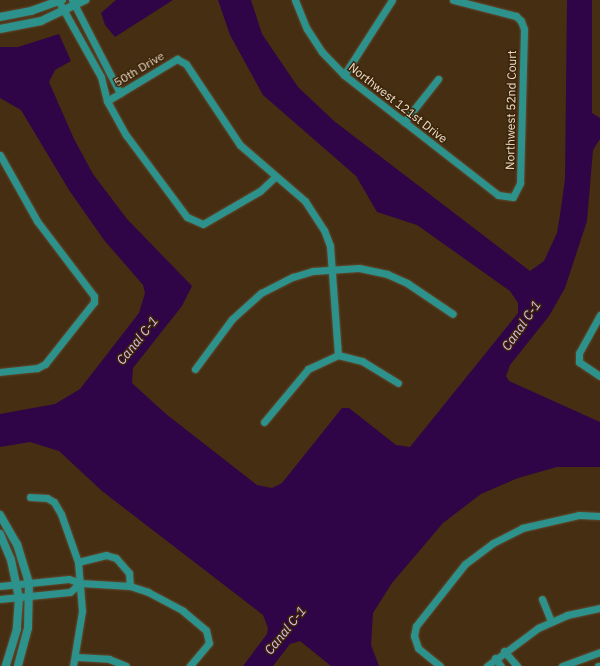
<!DOCTYPE html>
<style>
body{margin:0}
#map{position:relative;width:600px;height:666px;overflow:hidden;background:#462e12;font-family:"IBM Plex Sans",sans-serif}
div>[style]{position:absolute}
.water>*{inset:0;background:#2f0547}
.roads{filter:drop-shadow(0 0 1px #614a30) drop-shadow(0 0 1px #614a30)}
.minor>*{height:7px;margin:-3.5px;padding:0 3.5px;transform-origin:3.5px;border-radius:3.5px;background:#2c928b}
.tertiary>*{height:8px;margin:-4px;padding:0 4px;transform-origin:4px;border-radius:4px;background:#2c928b}
span{translate:-50% -50%;white-space:nowrap;text-align:center;line-height:1.15;-webkit-text-stroke:3px #3b2407;paint-order:stroke}
.street-label{font-size:12px;color:#eddece}
.water-label{font-size:13px;color:#dbc2f1;font-style:italic}
</style>
<div id="map">
<div class="water">
<i style="clip-path:polygon(116px 0,173px 0,115px 37px,105px 25px,101px 13px)"></i>
<i style="clip-path:polygon(218px 0,251px 0,262px 34px,298px 87px,334px 121px,530px 271px,544px 261px,557px 233px,560px 215px,565px 179px,567px 0,592px 0,592px 113px,600px 118px,600px 139px,593px 150px,587px 221px,565px 288px,549px 316px,510px 365px,506px 376px,509px 381px,600px 422px,600px 467px,557px 467px,518px 478px,481px 494px,443px 523px,392px 583px,373px 613px,371px 645px,379px 666px,331px 666px,300px 641px,290px 644px,273px 666px,243px 666px,267px 634px,268px 628px,263px 615px,102px 491px,59px 451px,30px 442px,0 447px,0 414px,55px 404px,80px 389px,139px 313px,145px 293px,143px 285px,104px 240px,69px 190px,21px 110px,0 98px,0 47px,18px 47px,59px 34px,71px 61px,55px 70px,49px 82px,74px 139px,93px 174px,127px 219px,192px 286px,182px 306px,133px 368px,132px 383px,166px 414px,257px 485px,272px 488px,282px 483px,342px 408px,349px 408px,396px 445px,410px 447px,518px 313px,518px 303px,510px 291px,417px 225px,377px 212px,356px 176px,263px 95px,230px 35px)"></i>
</div>
<div class="roads">
<div class="minor">
<i style="left:58px;top:0;width:88px;rotate:60.8deg"></i>
<i style="left:101px;top:77px;width:25px;rotate:76deg"></i>
<i style="left:107px;top:101px;width:39px;rotate:61deg"></i>
<i style="left:126px;top:135px;width:102px;rotate:53.4deg"></i>
<i style="left:187px;top:217px;width:17px;rotate:24deg"></i>
<i style="left:203px;top:224px;width:66px;rotate:-30.1deg"></i>
<i style="left:260px;top:191px;width:19px;rotate:-43deg"></i>
<i style="left:72px;top:0;width:105px;rotate:62.7deg"></i>
<i style="left:295px;top:0;width:31px;rotate:68deg"></i>
<i style="left:307px;top:29px;width:27px;rotate:57deg"></i>
<i style="left:322px;top:52px;width:32px;rotate:46deg"></i>
<i style="left:344px;top:75px;width:195px;rotate:37.9deg"></i>
<i style="left:498px;top:195px;width:15px;rotate:8deg"></i>
<i style="left:513px;top:197px;width:16px;rotate:-63deg"></i>
<i style="left:520px;top:183px;width:154px;rotate:-88.5deg"></i>
<i style="left:524px;top:29px;width:9px;rotate:-111deg"></i>
<i style="left:521px;top:21px;width:7px;rotate:-135deg"></i>
<i style="left:516px;top:16px;width:65px;rotate:-165.7deg"></i>
<i style="left:344px;top:75px;width:89px;rotate:-57.4deg"></i>
<i style="left:107px;top:101px;width:82px;rotate:-31deg"></i>
<i style="left:177px;top:59px;width:10px;rotate:29deg"></i>
<i style="left:186px;top:64px;width:97px;rotate:56.3deg"></i>
<i style="left:240px;top:145px;width:86px;rotate:40.7deg"></i>
<i style="left:305px;top:201px;width:35px;rotate:57deg"></i>
<i style="left:324px;top:230px;width:17px;rotate:69deg"></i>
<i style="left:330px;top:246px;width:109px;rotate:85.8deg"></i>
<i style="left:404px;top:122px;width:55px;rotate:-51.7deg"></i>
<i style="left:0;top:155px;width:76px;rotate:60.7deg"></i>
<i style="left:37px;top:221px;width:94px;rotate:52.8deg"></i>
<i style="left:94px;top:296px;width:6px;rotate:90deg"></i>
<i style="left:94px;top:302px;width:79px;rotate:128.3deg"></i>
<i style="left:45px;top:364px;width:9px;rotate:153deg"></i>
<i style="left:37px;top:368px;width:37px;rotate:174deg"></i>
<i style="left:600px;top:315px;width:43px;rotate:118.9deg"></i>
<i style="left:579px;top:353px;width:9px;rotate:90deg"></i>
<i style="left:579px;top:362px;width:25px;rotate:34deg"></i>
<i style="left:195px;top:369px;width:62px;rotate:-53.5deg"></i>
<i style="left:232px;top:319px;width:39px;rotate:-42deg"></i>
<i style="left:261px;top:293px;width:36px;rotate:-27deg"></i>
<i style="left:293px;top:277px;width:21px;rotate:-17deg"></i>
<i style="left:313px;top:271px;width:46px;rotate:-3.7deg"></i>
<i style="left:359px;top:268px;width:29px;rotate:12deg"></i>
<i style="left:387px;top:274px;width:22px;rotate:24deg"></i>
<i style="left:407px;top:283px;width:55px;rotate:34deg"></i>
<i style="left:264px;top:422px;width:69px;rotate:-50.3deg"></i>
<i style="left:308px;top:369px;width:33px;rotate:-25deg"></i>
<i style="left:338px;top:355px;width:25px;rotate:14deg"></i>
<i style="left:362px;top:361px;width:42px;rotate:31.4deg"></i>
<i style="left:30px;top:497px;width:17px;rotate:3deg"></i>
<i style="left:47px;top:498px;width:8px;rotate:30deg"></i>
<i style="left:54px;top:502px;width:14px;rotate:60deg"></i>
<i style="left:61px;top:514px;width:51px;rotate:70.5deg"></i>
<i style="left:78px;top:562px;width:49px;rotate:85.3deg"></i>
<i style="left:82px;top:611px;width:56px;rotate:99.3deg"></i>
<i style="left:78px;top:562px;width:29px;rotate:-14deg"></i>
<i style="left:106px;top:555px;width:10px;rotate:17deg"></i>
<i style="left:116px;top:558px;width:20px;rotate:49deg"></i>
<i style="left:129px;top:573px;width:13px;rotate:86deg"></i>
<i style="left:0;top:586px;width:69px;rotate:-5.8deg"></i>
<i style="left:69px;top:579px;width:12px;rotate:20deg"></i>
<i style="left:80px;top:583px;width:50px;rotate:3.4deg"></i>
<i style="left:130px;top:586px;width:19px;rotate:18deg"></i>
<i style="left:148px;top:592px;width:40px;rotate:28deg"></i>
<i style="left:183px;top:611px;width:30px;rotate:40deg"></i>
<i style="left:206px;top:630px;width:13px;rotate:77deg"></i>
<i style="left:209px;top:643px;width:30px;rotate:130deg"></i>
<i style="left:0;top:599px;width:70px;rotate:-5.7deg"></i>
<i style="left:70px;top:592px;width:13px;rotate:-42deg"></i>
<i style="left:542px;top:599px;width:24px;rotate:68deg"></i>
<i style="left:504px;top:651px;width:20px;rotate:49deg"></i>
<i style="left:76px;top:657px;width:33px;rotate:3deg"></i>
<i style="left:109px;top:659px;width:18px;rotate:22deg"></i>
<i style="left:495px;top:658px;width:10px;rotate:53deg"></i>
<i style="left:440px;top:666px;width:28px;rotate:-141deg"></i>
<i style="left:418px;top:648px;width:13px;rotate:-108deg"></i>
<i style="left:414px;top:636px;width:10px;rotate:-79deg"></i>
<i style="left:416px;top:626px;width:79px;rotate:-51.7deg"></i>
<i style="left:465px;top:564px;width:35px;rotate:-37deg"></i>
<i style="left:493px;top:543px;width:33px;rotate:-27deg"></i>
<i style="left:522px;top:528px;width:58px;rotate:-12.8deg"></i>
<i style="left:579px;top:515px;width:21px;rotate:3deg"></i>
<i style="left:487px;top:666px;width:64px;rotate:-36.7deg"></i>
<i style="left:538px;top:628px;width:32px;rotate:-24deg"></i>
<i style="left:567px;top:615px;width:34px;rotate:-12deg"></i>
<i style="left:562px;top:666px;width:40px;rotate:-20.2deg"></i>
<i style="left:598px;top:666px;width:2px"></i>
</div>
<div class="tertiary">
<i style="left:0;top:17px;width:32px;rotate:-11deg"></i>
<i style="left:31px;top:11px;width:33px;rotate:-20deg"></i>
<i style="left:0;top:29px;width:42px;rotate:-11deg"></i>
<i style="left:41px;top:21px;width:49px;rotate:-25.5deg"></i>
<i style="left:0;top:515px;width:34px;rotate:60deg"></i>
<i style="left:17px;top:544px;width:41px;rotate:72.9deg"></i>
<i style="left:29px;top:583px;width:45px;rotate:91.3deg"></i>
<i style="left:28px;top:628px;width:39px;rotate:105deg"></i>
<i style="left:0;top:534px;width:28px;rotate:67deg"></i>
<i style="left:11px;top:560px;width:38px;rotate:78deg"></i>
<i style="left:19px;top:597px;width:32px;rotate:94deg"></i>
<i style="left:17px;top:629px;width:39px;rotate:107deg"></i>
</div>
</div>
<div class="street-label">
<span style="left:139px;top:69px;rotate:-31deg">50th Drive</span>
<span style="left:398px;top:103px;rotate:38deg">Northwest 121st Drive</span>
<span style="left:511px;top:110px;rotate:-89deg">Northwest 52nd Court</span>
</div>
<div class="water-label">
<span style="left:522px;top:326px;rotate:-55deg">Canal C-1</span>
<span style="left:138px;top:341px;rotate:-51deg">Canal C-1</span>
<span style="left:286px;top:631px;rotate:-51deg">Canal C-1</span>
</div>
</div>
